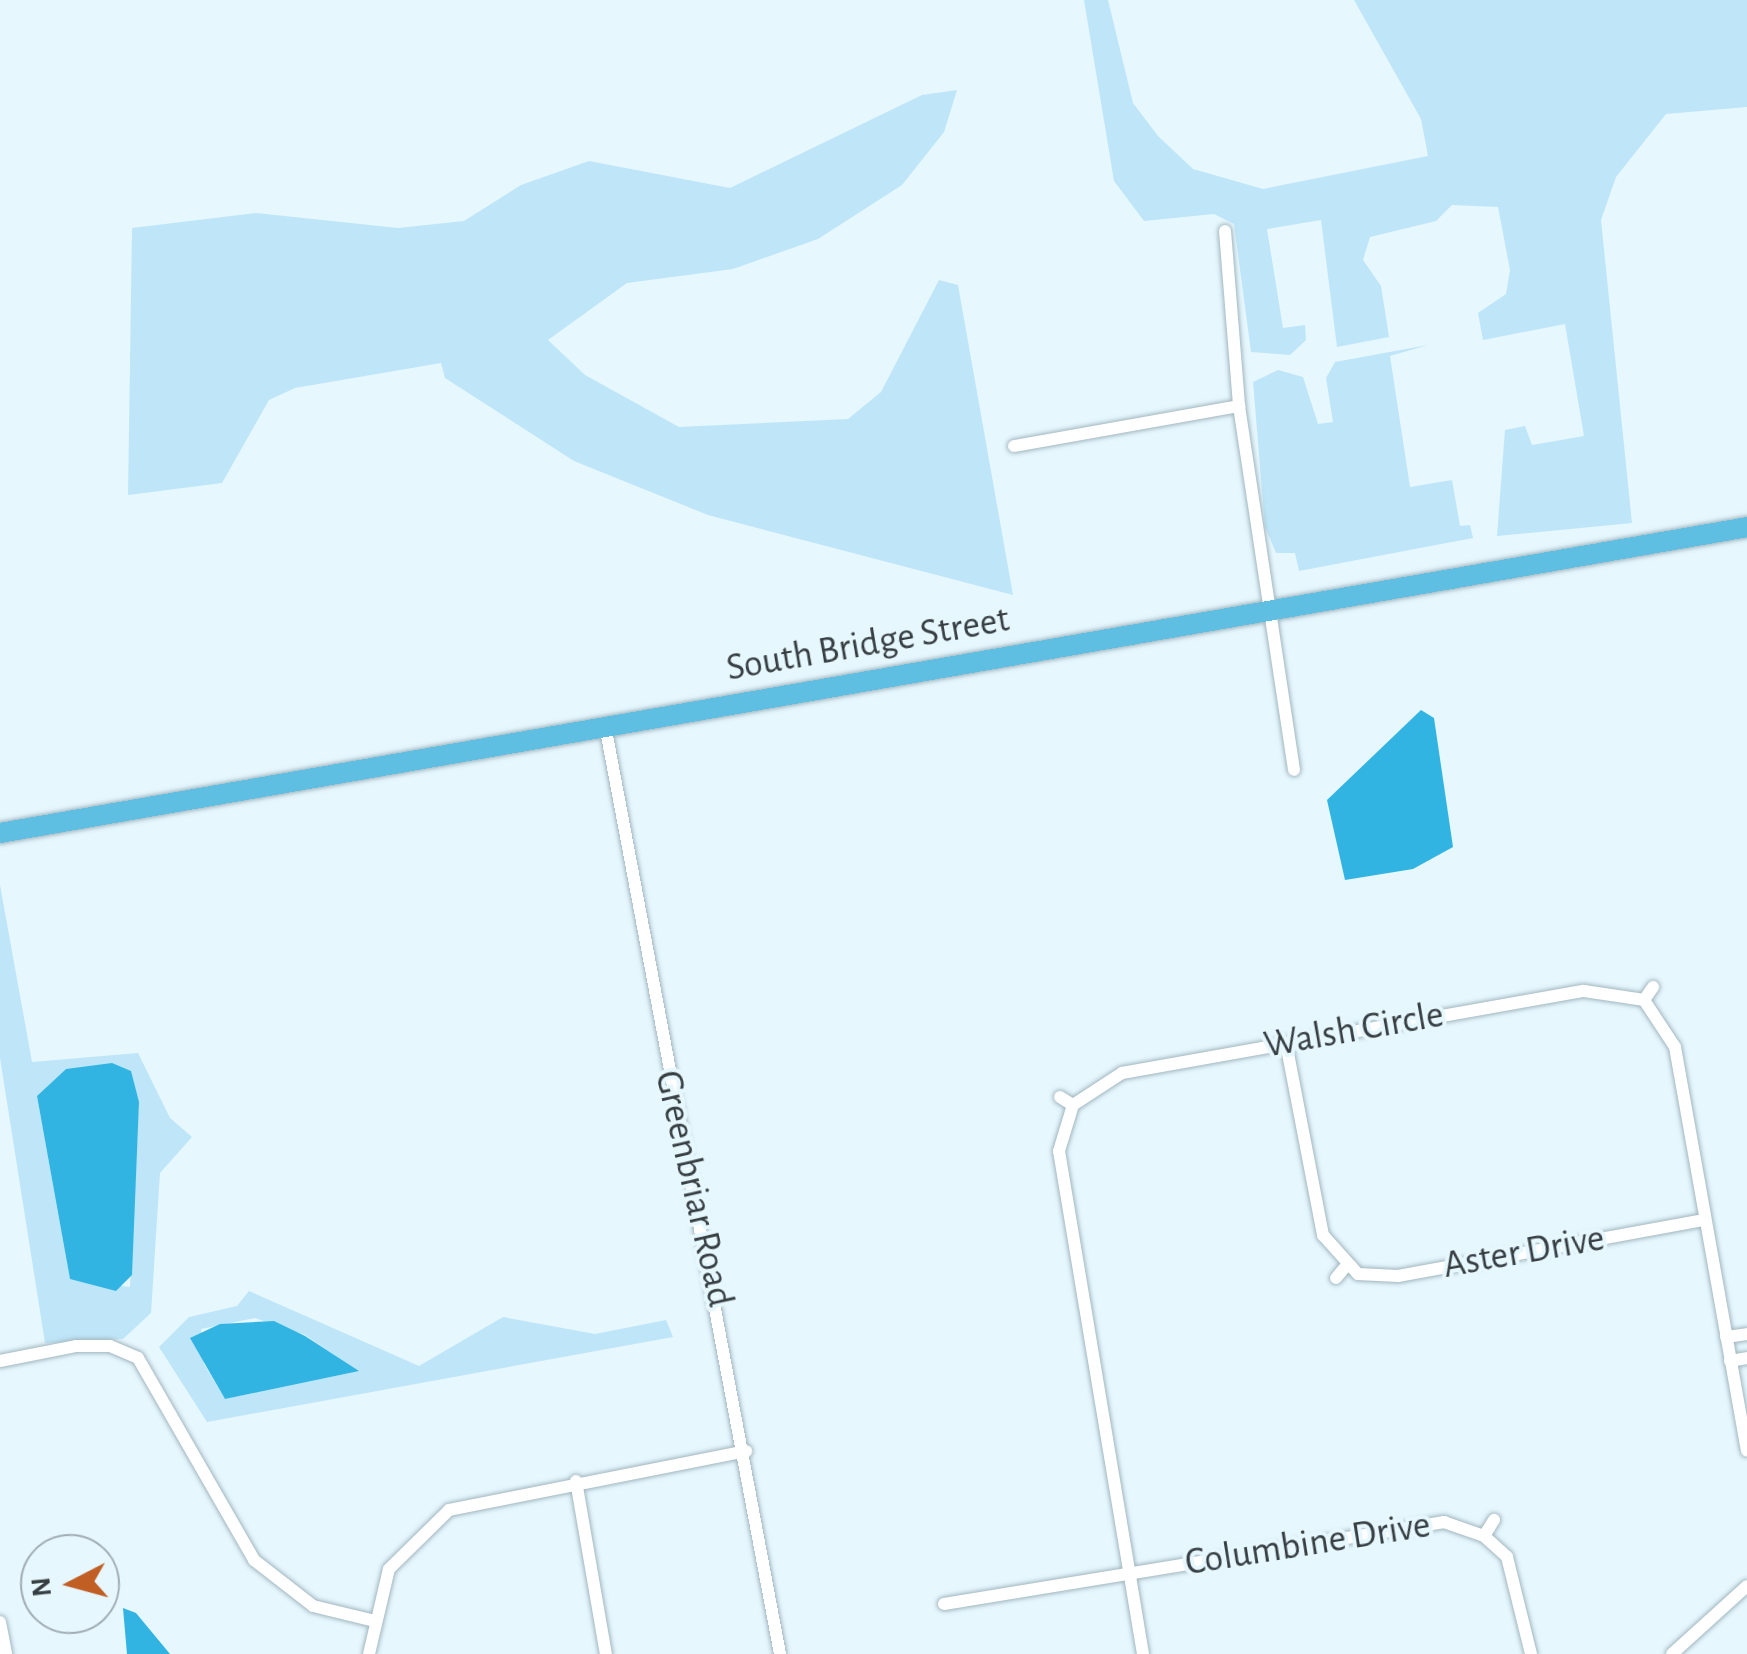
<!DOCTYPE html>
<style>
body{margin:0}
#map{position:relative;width:1747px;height:1654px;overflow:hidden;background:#e6f7fe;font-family:"Alegreya Sans",sans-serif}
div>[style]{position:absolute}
.green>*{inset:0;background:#bee6f8}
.water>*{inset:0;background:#32b4e3}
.roads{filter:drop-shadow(0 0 2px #a2b6bf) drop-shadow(0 0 2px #a2b6bf)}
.minor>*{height:12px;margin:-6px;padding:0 6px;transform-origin:6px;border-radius:6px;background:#fff}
.trunk>*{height:20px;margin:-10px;padding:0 10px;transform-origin:10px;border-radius:10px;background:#5fbfe2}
span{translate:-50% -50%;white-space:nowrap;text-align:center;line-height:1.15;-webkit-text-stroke:8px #e6f7fe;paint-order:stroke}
.street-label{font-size:38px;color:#363e42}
.north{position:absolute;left:20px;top:1534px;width:100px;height:100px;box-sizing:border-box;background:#e6f7fe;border:2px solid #a0adb3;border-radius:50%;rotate:264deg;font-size:28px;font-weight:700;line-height:40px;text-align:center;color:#363e42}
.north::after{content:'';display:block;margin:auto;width:35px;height:45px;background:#c15e24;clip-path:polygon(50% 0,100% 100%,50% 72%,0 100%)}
</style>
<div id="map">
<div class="green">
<i style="clip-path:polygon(1084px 0,1108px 0,1133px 103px,1158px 136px,1193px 169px,1263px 189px,1428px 156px,1421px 119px,1354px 0,1747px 0,1747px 107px,1666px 114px,1616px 177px,1601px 220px,1632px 523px,1497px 536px,1505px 430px,1525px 426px,1532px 445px,1584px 436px,1565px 324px,1483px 340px,1478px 313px,1506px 294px,1510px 270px,1498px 207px,1452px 205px,1436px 221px,1370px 237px,1363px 260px,1381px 286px,1389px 337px,1337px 347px,1321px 220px,1267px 229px,1283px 328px,1305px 325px,1306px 340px,1290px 355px,1251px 352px,1234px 224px,1214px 214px,1144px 221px,1114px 181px)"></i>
<i style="clip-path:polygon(957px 90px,944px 132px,902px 185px,818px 239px,733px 269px,627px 283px,548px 340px,585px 375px,679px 427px,848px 419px,881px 392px,939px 280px,958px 285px,1013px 595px,708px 515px,574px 461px,445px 378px,441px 363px,295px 388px,269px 400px,222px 483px,128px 495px,132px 228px,256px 213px,398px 228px,464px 221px,521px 185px,589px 161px,730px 188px,922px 95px)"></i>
<i style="clip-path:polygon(1428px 345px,1390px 356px,1410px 487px,1452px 480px,1460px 526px,1470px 525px,1473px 538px,1299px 571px,1295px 553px,1276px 553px,1265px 527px,1253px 382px,1278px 370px,1303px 377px,1318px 424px,1333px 422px,1326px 378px,1335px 362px)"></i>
<i style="clip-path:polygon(evenodd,0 885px,32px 1062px,138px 1053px,170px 1118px,192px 1137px,160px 1173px,151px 1313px,123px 1339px,45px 1343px,0 1058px,0 885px,66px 1069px,139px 1102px,130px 1287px,70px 1279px,37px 1096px,66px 1069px)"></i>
<i style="clip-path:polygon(evenodd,249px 1291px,419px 1366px,503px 1317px,595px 1334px,666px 1320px,673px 1337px,207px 1422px,159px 1347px,189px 1317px,237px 1306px,249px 1291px,255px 1318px,305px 1335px,358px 1371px,225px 1399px,204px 1364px,201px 1329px,255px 1318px)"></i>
</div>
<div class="water">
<i style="clip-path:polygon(1421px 710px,1434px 718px,1453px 847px,1413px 869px,1345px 880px,1327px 800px)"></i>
<i style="clip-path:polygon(112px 1063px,131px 1071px,139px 1102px,132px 1275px,116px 1291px,70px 1279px,37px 1096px,66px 1069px)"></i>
<i style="clip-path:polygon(274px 1321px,305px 1336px,359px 1371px,225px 1399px,190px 1338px,220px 1324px)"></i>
<i style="clip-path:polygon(123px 1608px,136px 1613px,170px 1654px,127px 1654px)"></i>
</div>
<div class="roads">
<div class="minor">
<i style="left:1225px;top:231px;width:176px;rotate:85.4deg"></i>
<i style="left:1239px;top:406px;width:368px;rotate:81.4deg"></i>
<i style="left:1014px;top:446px;width:229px;rotate:-10.1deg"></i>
<i style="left:605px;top:725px;width:945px;rotate:79.33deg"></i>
<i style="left:1644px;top:1000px;width:16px;rotate:-55deg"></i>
<i style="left:1286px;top:1043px;width:196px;rotate:79.1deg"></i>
<i style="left:1323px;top:1235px;width:52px;rotate:48.1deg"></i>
<i style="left:1358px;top:1274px;width:40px;rotate:2.9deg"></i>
<i style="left:1398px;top:1276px;width:310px;rotate:-10.4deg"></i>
<i style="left:1060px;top:1097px;width:15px;rotate:32deg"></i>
<i style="left:1336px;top:1278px;width:16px;rotate:-50deg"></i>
<i style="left:1726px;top:1337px;width:21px;rotate:-8deg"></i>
<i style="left:0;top:1361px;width:77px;rotate:-11.2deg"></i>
<i style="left:76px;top:1346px;width:34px"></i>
<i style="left:110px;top:1346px;width:30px;rotate:23deg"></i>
<i style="left:138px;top:1358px;width:233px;rotate:60.1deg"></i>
<i style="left:254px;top:1560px;width:75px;rotate:37.9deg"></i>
<i style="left:313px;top:1606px;width:60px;rotate:13.6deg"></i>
<i style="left:1730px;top:1361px;width:17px;rotate:-10deg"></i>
<i style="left:576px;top:1481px;width:176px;rotate:80.2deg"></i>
<i style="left:1484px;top:1536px;width:19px;rotate:-58deg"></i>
<i style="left:944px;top:1604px;width:507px;rotate:-9.31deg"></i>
<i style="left:1444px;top:1522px;width:42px;rotate:19.3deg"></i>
<i style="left:1484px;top:1536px;width:31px;rotate:42deg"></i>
<i style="left:1507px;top:1557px;width:100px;rotate:76.1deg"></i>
<i style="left:0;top:1622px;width:33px;rotate:79deg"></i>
<i style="left:369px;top:1654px;width:87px;rotate:-76.8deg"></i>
<i style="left:389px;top:1569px;width:84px;rotate:-44.5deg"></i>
<i style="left:449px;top:1510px;width:303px;rotate:-11.2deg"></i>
<i style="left:1143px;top:1654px;width:510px;rotate:-99.48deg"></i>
<i style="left:1059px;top:1151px;width:48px;rotate:-73.1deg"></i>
<i style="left:1073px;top:1105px;width:59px;rotate:-33.1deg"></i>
<i style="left:1122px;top:1073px;width:469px;rotate:-10.1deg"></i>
<i style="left:1584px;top:991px;width:61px;rotate:8.5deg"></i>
<i style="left:1644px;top:1000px;width:56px;rotate:56.6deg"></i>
<i style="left:1675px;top:1047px;width:410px;rotate:79.9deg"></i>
<i style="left:1672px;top:1654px;width:101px;rotate:-42.2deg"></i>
</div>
<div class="trunk">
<i style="left:0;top:833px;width:1774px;rotate:-9.93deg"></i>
</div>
</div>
<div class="street-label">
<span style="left:868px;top:645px;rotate:-10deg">South Bridge Street</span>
<span style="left:1354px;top:1031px;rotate:-10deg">Walsh Circle</span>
<span style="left:693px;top:1189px;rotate:77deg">Greenbriar Road</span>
<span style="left:1524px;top:1253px;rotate:-10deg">Aster Drive</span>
<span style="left:1308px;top:1545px;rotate:-9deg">Columbine Drive</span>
</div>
<div class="north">N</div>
</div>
